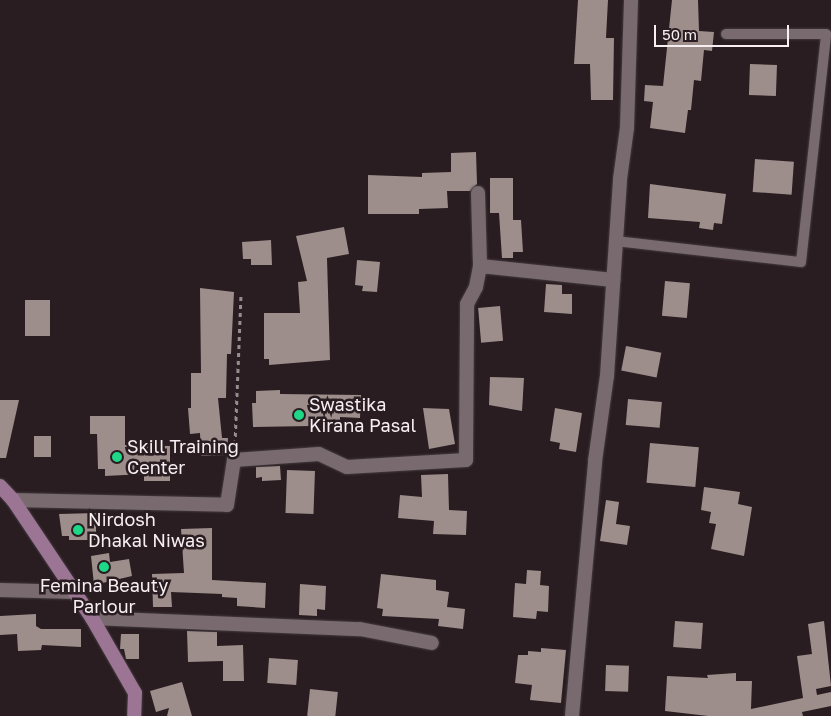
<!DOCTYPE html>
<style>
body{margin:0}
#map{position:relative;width:831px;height:716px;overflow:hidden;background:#291d21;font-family:"Golos Text",sans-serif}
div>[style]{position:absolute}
.building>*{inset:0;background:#9d8e8c;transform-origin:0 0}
.path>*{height:3px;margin-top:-1.5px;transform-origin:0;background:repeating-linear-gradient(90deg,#978d90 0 4px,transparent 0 8px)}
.roads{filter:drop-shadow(0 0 1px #443b3e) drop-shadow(0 0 1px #443b3e)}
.service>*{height:10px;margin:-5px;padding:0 5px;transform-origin:5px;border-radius:5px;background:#786a6e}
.minor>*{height:14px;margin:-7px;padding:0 7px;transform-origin:7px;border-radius:7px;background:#786a6e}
.secondary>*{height:14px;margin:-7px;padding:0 7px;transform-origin:7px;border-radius:7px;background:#9c7595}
.dots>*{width:14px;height:14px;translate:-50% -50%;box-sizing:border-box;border:2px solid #291d21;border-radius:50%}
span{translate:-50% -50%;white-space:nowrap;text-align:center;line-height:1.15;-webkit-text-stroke:5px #291d21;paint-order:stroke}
.poi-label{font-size:18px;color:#f7eff2}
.left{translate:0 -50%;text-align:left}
.scale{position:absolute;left:654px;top:25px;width:135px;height:22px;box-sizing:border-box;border:2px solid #f7eff2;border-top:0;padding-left:6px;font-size:15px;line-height:18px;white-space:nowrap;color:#f7eff2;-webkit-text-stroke:4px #291d21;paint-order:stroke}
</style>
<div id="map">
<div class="building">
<i style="clip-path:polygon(578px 0,608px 0,606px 38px,614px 38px,613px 100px,591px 100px,590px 64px,574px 64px)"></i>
<i style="clip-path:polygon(672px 0,698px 0,699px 31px,714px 32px,712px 51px,704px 50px,701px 81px,694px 80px,691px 110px,688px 110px,685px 133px,650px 128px,653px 102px,644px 101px,645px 85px,663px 86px)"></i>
<i style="left:750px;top:64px;width:27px;height:31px;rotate:2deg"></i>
<i style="clip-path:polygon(476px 152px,477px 184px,470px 191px,447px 191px,448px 208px,419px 209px,419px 214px,368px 214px,368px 175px,422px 177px,422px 173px,451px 172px,451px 153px)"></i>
<i style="left:755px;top:159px;width:39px;height:33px;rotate:4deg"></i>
<i style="clip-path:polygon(490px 178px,513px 178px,513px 220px,521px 220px,523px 252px,513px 252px,513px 258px,502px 258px,499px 213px,490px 213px)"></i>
<i style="clip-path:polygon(650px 184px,726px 194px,722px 224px,714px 223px,713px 230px,699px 228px,700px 222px,648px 218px)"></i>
<i style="clip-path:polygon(344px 227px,349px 254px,327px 258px,330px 360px,269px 365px,269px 359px,264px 359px,264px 313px,300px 313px,298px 282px,307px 281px,296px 236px)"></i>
<i style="clip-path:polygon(271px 240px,272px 265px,251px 265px,251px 259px,243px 259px,242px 242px)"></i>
<i style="clip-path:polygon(357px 260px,380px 262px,377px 292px,362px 291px,363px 286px,355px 285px)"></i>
<i style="left:665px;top:281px;width:25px;height:35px;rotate:5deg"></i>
<i style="clip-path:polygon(546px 284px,562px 285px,562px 294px,572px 294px,572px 314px,544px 312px)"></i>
<i style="clip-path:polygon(200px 288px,234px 292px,231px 354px,227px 354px,226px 398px,218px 398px,222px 438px,228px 438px,227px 455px,201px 456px,200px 433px,190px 434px,188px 408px,191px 408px,191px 373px,201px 373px)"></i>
<i style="left:25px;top:300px;width:25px;height:36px"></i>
<i style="left:500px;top:306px;width:35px;height:22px;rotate:85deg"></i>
<i style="left:626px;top:346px;width:36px;height:25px;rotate:11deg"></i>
<i style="clip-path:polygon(490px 377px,524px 378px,522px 411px,489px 405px)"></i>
<i style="clip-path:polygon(280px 390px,280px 394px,361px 395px,360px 418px,340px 417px,340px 423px,311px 422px,311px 426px,253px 427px,252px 403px,256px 403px,256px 391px)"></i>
<i style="left:628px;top:399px;width:34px;height:26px;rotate:5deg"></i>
<i style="clip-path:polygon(0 400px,19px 400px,6px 458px,0 458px)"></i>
<i style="clip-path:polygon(423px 408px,449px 409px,455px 444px,429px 449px)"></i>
<i style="clip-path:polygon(555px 408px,582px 413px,576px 452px,559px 449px,560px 443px,550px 441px)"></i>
<i style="clip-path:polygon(90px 416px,125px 416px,125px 445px,170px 446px,170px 481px,144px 481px,144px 474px,105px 476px,105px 469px,98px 469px,97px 434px,90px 434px)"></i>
<i style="left:34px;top:436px;width:17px;height:21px"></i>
<i style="left:650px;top:443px;width:49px;height:40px;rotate:5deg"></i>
<i style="clip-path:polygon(280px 466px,281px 480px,262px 481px,262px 477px,256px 478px,256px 467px)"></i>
<i style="left:287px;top:470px;width:28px;height:43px;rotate:2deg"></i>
<i style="clip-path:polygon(448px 474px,449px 510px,467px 511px,466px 535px,433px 534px,434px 521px,398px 518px,400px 495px,422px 497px,421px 475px)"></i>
<i style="clip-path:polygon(704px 487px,740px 492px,738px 504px,752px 507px,744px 556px,711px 549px,716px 524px,709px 523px,711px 512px,701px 510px)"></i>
<i style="clip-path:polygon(606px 500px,619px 502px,616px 524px,630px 526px,627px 545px,600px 541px)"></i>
<i style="clip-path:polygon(96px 513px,96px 540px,69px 540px,69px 536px,62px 536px,59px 514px)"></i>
<i style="clip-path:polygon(212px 528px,212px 580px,266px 583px,265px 608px,237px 606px,237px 598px,222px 597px,222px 594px,171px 592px,172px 607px,153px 607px,152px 574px,184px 573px,181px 529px)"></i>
<i style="clip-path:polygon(109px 553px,110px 562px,129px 559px,132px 576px,94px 585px,91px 556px)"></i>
<i style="clip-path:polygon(527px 570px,541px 571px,540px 585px,549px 586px,548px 612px,537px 611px,536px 619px,513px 617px,515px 583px,526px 584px)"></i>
<i style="clip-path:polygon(381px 574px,436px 580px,436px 590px,449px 592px,447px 607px,465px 609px,463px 629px,438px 626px,439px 619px,382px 616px,383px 609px,377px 608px)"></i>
<i style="clip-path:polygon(300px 584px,326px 586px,325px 610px,317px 609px,317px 616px,299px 615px)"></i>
<i style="clip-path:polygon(36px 614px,36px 626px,41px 629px,81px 629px,81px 647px,42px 645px,41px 650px,18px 651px,17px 634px,0 635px,0 616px)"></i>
<i style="left:675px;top:621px;width:28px;height:26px;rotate:4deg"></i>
<i style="clip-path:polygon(824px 621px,831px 686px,816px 689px,817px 695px,831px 692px,831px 706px,802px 712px,803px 716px,708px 716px,665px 711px,667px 676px,708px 678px,707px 675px,736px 673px,736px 681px,752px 681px,751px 709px,803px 698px,797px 656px,812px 654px,808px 624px)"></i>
<i style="clip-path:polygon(187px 631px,217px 632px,217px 646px,243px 645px,244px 681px,223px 681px,223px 661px,188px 662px)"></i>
<i style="clip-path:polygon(121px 634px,139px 634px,139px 659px,126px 659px,124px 649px,120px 649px)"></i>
<i style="clip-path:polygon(541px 648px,566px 650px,561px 703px,530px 700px,532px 685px,515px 683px,518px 655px,528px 655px,528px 651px,541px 652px)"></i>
<i style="left:269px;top:658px;width:29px;height:25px;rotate:4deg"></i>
<i style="left:606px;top:665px;width:23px;height:26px;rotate:2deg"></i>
<i style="clip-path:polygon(182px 682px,192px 716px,167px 716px,169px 708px,156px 712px,150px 691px)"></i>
<i style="left:310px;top:689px;width:28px;height:27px;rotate:6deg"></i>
</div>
<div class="path">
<i style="left:235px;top:444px;width:151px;rotate:-87.7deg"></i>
</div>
<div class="roads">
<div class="service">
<i style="left:616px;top:241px;width:186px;rotate:6.5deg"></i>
<i style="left:801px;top:262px;width:229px;rotate:-83.7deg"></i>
<i style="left:826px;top:34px;width:100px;rotate:180deg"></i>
</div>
<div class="minor">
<i style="left:478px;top:193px;width:73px;rotate:88.4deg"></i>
<i style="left:13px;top:500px;width:214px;rotate:1.3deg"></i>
<i style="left:227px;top:505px;width:46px;rotate:-81.2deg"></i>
<i style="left:234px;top:460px;width:85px;rotate:-4deg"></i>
<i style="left:319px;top:454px;width:31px;rotate:25deg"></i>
<i style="left:347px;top:467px;width:119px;rotate:-3.4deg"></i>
<i style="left:466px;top:460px;width:156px;rotate:-89.6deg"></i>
<i style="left:467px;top:304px;width:19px;rotate:-62deg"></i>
<i style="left:476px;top:287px;width:21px;rotate:-79deg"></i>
<i style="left:480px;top:266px;width:134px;rotate:6deg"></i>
<i style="left:0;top:590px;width:75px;rotate:1.5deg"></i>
<i style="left:92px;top:618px;width:268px;rotate:2.4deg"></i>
<i style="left:360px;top:629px;width:73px;rotate:11deg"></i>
<i style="left:572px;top:716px;width:256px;rotate:-84.8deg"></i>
<i style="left:595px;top:461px;width:86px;rotate:-82deg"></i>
<i style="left:607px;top:376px;width:197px;rotate:-86.2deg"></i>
<i style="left:620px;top:179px;width:51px;rotate:-82.2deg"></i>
<i style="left:627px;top:128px;width:128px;rotate:-88.2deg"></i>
</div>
<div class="secondary">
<i style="left:0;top:486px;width:19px;rotate:47deg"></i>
<i style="left:13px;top:500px;width:142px;rotate:56.2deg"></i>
<i style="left:92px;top:618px;width:86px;rotate:60.2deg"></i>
<i style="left:135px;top:693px;width:23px;rotate:92deg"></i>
</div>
</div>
<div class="dots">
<i style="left:299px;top:415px;background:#1fd887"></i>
<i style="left:117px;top:457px;background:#1fd887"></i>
<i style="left:78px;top:530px;background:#1fd887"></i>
<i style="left:104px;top:567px;background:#1fd887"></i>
</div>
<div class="poi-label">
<span class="left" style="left:309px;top:415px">Swastika<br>Kirana Pasal</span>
<span class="left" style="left:127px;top:457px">Skill Training<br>Center</span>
<span class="left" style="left:88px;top:530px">Nirdosh<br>Dhakal Niwas</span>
<span style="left:104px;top:596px">Femina Beauty<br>Parlour</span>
</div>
<div class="scale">50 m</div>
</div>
